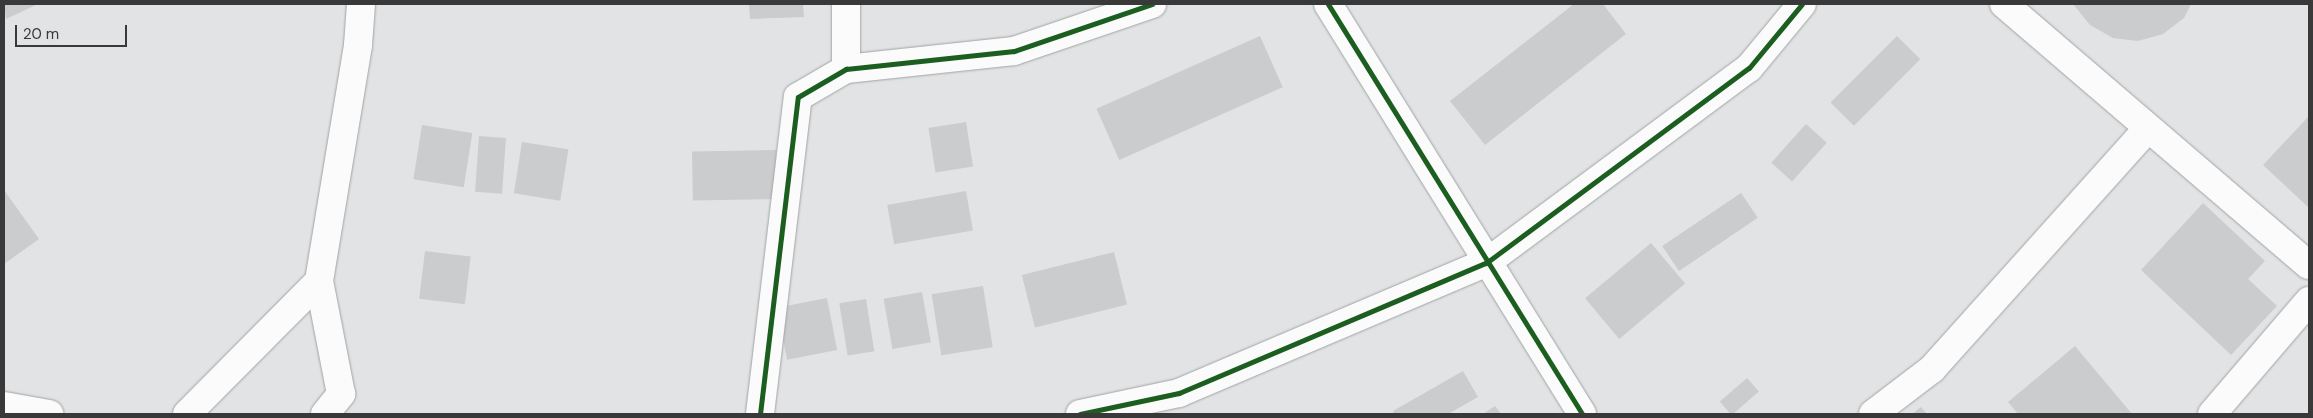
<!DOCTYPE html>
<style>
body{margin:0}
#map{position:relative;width:2313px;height:418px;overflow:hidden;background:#e2e3e5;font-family:"DM Sans",sans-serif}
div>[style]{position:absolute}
.building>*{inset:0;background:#cbcccd;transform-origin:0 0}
.roads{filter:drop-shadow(0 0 1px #a2a3a5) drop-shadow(0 0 1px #a2a3a5)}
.street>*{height:28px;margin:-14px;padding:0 14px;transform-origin:14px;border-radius:14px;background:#fbfbfb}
.cycleway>*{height:5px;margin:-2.5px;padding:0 2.5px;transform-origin:2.5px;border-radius:2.5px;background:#1b5e20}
span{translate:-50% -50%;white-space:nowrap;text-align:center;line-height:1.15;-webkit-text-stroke:4px #e1e2e6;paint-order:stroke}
.frame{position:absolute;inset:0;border:5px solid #39393a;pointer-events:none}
.scale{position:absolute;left:15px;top:25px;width:112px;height:22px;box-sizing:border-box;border:2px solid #39393a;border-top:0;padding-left:6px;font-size:15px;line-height:18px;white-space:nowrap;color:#39393a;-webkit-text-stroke:4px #e1e2e6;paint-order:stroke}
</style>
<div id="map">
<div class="building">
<i style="clip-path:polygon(4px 4px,38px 4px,6px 19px)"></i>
<i style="clip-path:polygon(749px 4px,803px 4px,804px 17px,750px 19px)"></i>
<i style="clip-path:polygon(1574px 4px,1603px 4px,1626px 34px,1485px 145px,1450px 101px)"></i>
<i style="clip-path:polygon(2073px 4px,2191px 4px,2184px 18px,2163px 34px,2138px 41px,2113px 38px,2090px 25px)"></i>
<i style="left:1260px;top:36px;width:56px;height:179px;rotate:66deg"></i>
<i style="left:1897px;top:36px;width:33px;height:94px;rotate:45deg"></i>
<i style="clip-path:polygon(2309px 116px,2309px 208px,2263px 165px)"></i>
<i style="left:966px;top:122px;width:45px;height:38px;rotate:81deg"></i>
<i style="left:1806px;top:124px;width:28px;height:52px;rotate:42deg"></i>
<i style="left:422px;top:125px;width:51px;height:55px;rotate:9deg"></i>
<i style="left:479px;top:136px;width:27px;height:56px;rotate:4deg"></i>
<i style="left:522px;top:142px;width:47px;height:52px;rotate:9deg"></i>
<i style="left:776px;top:150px;width:49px;height:84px;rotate:89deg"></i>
<i style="clip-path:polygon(4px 190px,39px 239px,4px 264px)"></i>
<i style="left:966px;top:191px;width:40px;height:80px;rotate:80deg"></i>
<i style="left:1741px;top:193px;width:30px;height:95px;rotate:56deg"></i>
<i style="clip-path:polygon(2203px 203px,2265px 261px,2248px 279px,2277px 306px,2231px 355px,2141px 270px)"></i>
<i style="left:1651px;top:243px;width:53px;height:86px;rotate:50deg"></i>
<i style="left:425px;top:251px;width:46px;height:48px;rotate:7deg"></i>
<i style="left:1114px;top:252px;width:54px;height:95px;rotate:76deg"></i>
<i style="left:983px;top:286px;width:62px;height:52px;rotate:81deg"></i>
<i style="left:922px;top:292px;width:51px;height:39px;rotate:80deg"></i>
<i style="left:827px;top:298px;width:53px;height:51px;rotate:79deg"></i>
<i style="left:866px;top:299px;width:53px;height:27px;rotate:81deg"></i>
<i style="clip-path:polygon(2075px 346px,2132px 414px,2018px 414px,2008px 402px)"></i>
<i style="clip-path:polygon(1463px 371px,1478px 397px,1448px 414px,1394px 414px,1393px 411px)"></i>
<i style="left:1747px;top:378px;width:18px;height:36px;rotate:49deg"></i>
<i style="clip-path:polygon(1495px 406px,1501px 414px,1483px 414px)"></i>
<i style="clip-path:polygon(1921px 407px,1927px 414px,1912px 414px)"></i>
</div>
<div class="roads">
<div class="street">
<i style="left:1328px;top:4px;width:482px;rotate:58.2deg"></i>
<i style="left:2004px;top:4px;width:401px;rotate:40.6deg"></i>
<i style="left:846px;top:69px;width:65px;rotate:-90deg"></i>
<i style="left:4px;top:406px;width:46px;rotate:10.1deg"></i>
<i style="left:187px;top:414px;width:187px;rotate:-45.2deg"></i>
<i style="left:325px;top:414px;width:26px;rotate:-51deg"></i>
<i style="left:341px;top:394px;width:115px;rotate:-101deg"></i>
<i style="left:319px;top:281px;width:239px;rotate:-80.6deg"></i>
<i style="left:358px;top:45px;width:41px;rotate:-85.8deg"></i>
<i style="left:760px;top:414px;width:319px;rotate:-83.2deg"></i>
<i style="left:798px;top:97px;width:56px;rotate:-30.3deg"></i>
<i style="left:846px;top:69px;width:169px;rotate:-6.1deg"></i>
<i style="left:1014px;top:51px;width:146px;rotate:-18.8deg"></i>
<i style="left:1080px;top:414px;width:101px;rotate:-12deg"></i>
<i style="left:1179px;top:393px;width:333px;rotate:-23deg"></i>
<i style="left:1486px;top:263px;width:327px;rotate:-36.6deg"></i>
<i style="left:1749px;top:68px;width:83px;rotate:-50.4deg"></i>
<i style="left:1873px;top:414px;width:74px;rotate:-37.3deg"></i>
<i style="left:1932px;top:369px;width:322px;rotate:-48.1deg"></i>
<i style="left:2212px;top:414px;width:149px;rotate:-49.4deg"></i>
</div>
</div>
<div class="cycleway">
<i style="left:1328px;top:4px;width:482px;rotate:58.2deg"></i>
<i style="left:760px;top:414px;width:319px;rotate:-83.2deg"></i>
<i style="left:798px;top:97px;width:56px;rotate:-30.3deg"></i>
<i style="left:846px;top:69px;width:169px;rotate:-6.1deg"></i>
<i style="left:1014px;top:51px;width:146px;rotate:-18.8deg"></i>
<i style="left:1080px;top:414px;width:101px;rotate:-12deg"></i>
<i style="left:1179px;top:393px;width:333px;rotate:-23deg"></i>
<i style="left:1486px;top:263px;width:327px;rotate:-36.6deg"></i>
<i style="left:1749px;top:68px;width:83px;rotate:-50.4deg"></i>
</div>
<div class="frame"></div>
<div class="scale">20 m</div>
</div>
